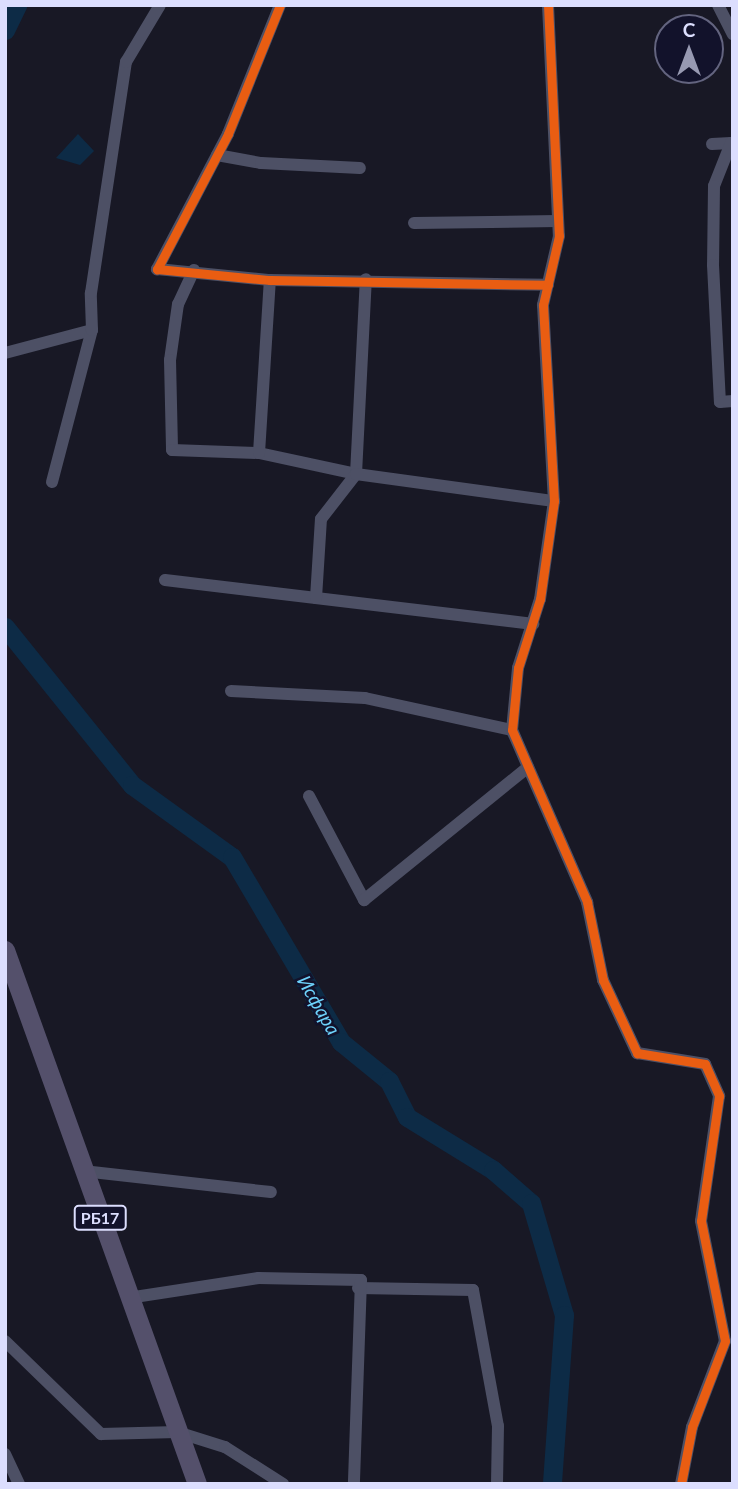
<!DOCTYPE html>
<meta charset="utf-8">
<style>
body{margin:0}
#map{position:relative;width:738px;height:1489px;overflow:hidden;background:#181825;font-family:Lato,sans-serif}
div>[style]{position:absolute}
.water>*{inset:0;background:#0d2b46}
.river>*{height:19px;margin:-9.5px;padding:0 9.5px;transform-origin:9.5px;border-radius:9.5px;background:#0d2b46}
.minor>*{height:12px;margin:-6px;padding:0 6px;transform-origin:6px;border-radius:6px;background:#4d5065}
.primary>*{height:19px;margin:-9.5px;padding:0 9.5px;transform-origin:9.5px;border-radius:9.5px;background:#54506b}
.cycleway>*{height:9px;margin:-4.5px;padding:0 4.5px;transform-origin:4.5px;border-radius:4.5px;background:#e95d12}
span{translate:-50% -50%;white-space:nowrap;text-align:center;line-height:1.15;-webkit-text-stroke:5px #12122b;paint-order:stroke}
.shield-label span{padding:2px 5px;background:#12122b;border:2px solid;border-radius:5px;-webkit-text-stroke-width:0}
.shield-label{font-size:16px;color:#dcdefe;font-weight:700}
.water-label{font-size:19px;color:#6dd2fb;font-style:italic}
.frame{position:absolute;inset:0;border:7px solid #dcdefe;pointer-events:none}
.north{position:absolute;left:654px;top:14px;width:70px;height:70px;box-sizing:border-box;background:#12122b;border:2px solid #63647f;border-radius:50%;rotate:0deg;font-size:19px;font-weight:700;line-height:28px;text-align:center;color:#dcdefe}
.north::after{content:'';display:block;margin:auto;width:24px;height:32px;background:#9799b2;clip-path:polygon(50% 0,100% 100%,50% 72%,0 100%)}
</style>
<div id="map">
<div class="water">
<i style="clip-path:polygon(78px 134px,94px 151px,80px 165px,56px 158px)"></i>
</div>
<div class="river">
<i style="left:5px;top:30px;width:28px;rotate:-64deg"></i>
<i style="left:5px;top:627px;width:203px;rotate:51.2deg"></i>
<i style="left:132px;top:785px;width:123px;rotate:35.8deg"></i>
<i style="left:232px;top:857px;width:215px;rotate:59.5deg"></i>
<i style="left:341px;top:1042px;width:62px;rotate:39.1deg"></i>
<i style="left:389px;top:1081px;width:40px;rotate:63.4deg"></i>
<i style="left:407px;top:1117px;width:101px;rotate:31.6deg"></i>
<i style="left:493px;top:1170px;width:50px;rotate:41deg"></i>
<i style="left:531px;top:1203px;width:117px;rotate:73.6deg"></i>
<i style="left:564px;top:1315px;width:169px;rotate:94.1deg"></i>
</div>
<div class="minor">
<i style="left:280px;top:5px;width:139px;rotate:112deg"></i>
<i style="left:228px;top:134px;width:153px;rotate:117.7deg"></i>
<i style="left:157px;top:269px;width:114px;rotate:5.6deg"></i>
<i style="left:270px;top:280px;width:278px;rotate:1deg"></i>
<i style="left:548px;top:5px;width:231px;rotate:87.3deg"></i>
<i style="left:559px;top:236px;width:71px;rotate:103.1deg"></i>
<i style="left:543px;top:305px;width:196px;rotate:86.8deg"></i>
<i style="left:554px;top:501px;width:99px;rotate:98.1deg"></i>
<i style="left:540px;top:599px;width:72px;rotate:107.7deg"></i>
<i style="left:518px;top:668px;width:62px;rotate:95.5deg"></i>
<i style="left:512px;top:730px;width:188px;rotate:66.4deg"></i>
<i style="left:587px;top:902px;width:80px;rotate:78.4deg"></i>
<i style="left:603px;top:980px;width:81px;rotate:65deg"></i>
<i style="left:637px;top:1053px;width:69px;rotate:9.2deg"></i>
<i style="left:705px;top:1064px;width:35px;rotate:66deg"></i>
<i style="left:719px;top:1096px;width:126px;rotate:98.2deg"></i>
<i style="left:701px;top:1221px;width:122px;rotate:78.7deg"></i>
<i style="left:725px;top:1341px;width:92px;rotate:111deg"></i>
<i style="left:692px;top:1427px;width:58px;rotate:100.9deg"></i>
<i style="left:718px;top:5px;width:33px;rotate:63deg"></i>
<i style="left:712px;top:144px;width:19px;rotate:-3deg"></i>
<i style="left:731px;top:143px;width:46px;rotate:111.6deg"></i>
<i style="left:714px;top:186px;width:79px;rotate:90.7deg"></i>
<i style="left:713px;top:265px;width:137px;rotate:87.1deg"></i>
<i style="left:720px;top:402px;width:13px;rotate:-4deg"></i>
<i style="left:217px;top:155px;width:45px;rotate:10.3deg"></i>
<i style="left:261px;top:163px;width:99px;rotate:2.9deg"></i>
<i style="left:414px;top:223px;width:144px;rotate:-0.8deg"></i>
<i style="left:194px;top:270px;width:38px;rotate:115deg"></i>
<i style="left:178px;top:304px;width:57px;rotate:98.1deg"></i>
<i style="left:170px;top:360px;width:90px;rotate:88.7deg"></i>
<i style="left:172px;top:450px;width:87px;rotate:2deg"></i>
<i style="left:259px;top:453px;width:99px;rotate:12.2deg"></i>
<i style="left:356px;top:474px;width:195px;rotate:-87.1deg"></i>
<i style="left:5px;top:353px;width:90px;rotate:-14.8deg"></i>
<i style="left:259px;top:453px;width:173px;rotate:-86.4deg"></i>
<i style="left:52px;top:482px;width:157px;rotate:-75.3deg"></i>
<i style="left:92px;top:330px;width:37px;rotate:-92deg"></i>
<i style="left:91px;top:293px;width:234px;rotate:-81.4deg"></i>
<i style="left:126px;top:62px;width:66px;rotate:-59.2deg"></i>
<i style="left:165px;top:580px;width:371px;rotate:6.8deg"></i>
<i style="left:316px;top:598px;width:79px;rotate:-86.4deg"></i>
<i style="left:321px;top:519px;width:57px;rotate:-52.1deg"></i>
<i style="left:356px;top:474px;width:200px;rotate:7.8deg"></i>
<i style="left:231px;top:691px;width:134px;rotate:3deg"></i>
<i style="left:365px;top:698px;width:150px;rotate:12.3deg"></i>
<i style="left:309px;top:796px;width:118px;rotate:62.1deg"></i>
<i style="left:364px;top:900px;width:211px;rotate:-39deg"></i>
<i style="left:83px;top:1171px;width:189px;rotate:6.4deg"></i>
<i style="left:358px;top:1288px;width:115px;rotate:1deg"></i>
<i style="left:473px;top:1290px;width:138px;rotate:79.6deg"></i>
<i style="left:498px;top:1426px;width:58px;rotate:91deg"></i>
<i style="left:128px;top:1298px;width:132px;rotate:-8.7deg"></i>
<i style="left:258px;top:1278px;width:103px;rotate:1.1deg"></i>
<i style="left:361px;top:1280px;width:204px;rotate:92deg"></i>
<i style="left:5px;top:1341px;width:134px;rotate:44.1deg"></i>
<i style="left:101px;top:1434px;width:76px;rotate:-1.5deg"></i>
<i style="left:177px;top:1432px;width:50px;rotate:17.4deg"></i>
<i style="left:225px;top:1447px;width:69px;rotate:32.5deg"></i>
<i style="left:5px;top:1454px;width:33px;rotate:65deg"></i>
</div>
<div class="primary">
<i style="left:5px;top:950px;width:567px;rotate:70.22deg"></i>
</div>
<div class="cycleway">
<i style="left:280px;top:5px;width:139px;rotate:112deg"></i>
<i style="left:228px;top:134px;width:153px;rotate:117.7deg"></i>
<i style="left:157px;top:269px;width:114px;rotate:5.6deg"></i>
<i style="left:270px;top:280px;width:278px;rotate:1deg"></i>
<i style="left:548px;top:5px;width:231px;rotate:87.3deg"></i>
<i style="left:559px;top:236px;width:71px;rotate:103.1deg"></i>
<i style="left:543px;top:305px;width:196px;rotate:86.8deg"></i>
<i style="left:554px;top:501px;width:99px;rotate:98.1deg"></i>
<i style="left:540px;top:599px;width:72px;rotate:107.7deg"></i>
<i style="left:518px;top:668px;width:62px;rotate:95.5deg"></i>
<i style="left:512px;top:730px;width:188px;rotate:66.4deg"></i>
<i style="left:587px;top:902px;width:80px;rotate:78.4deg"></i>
<i style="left:603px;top:980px;width:81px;rotate:65deg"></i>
<i style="left:637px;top:1053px;width:69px;rotate:9.2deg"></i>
<i style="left:705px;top:1064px;width:35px;rotate:66deg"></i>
<i style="left:719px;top:1096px;width:126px;rotate:98.2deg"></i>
<i style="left:701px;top:1221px;width:122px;rotate:78.7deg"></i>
<i style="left:725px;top:1341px;width:92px;rotate:111deg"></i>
<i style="left:692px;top:1427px;width:58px;rotate:100.9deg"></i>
</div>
<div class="shield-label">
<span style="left:100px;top:1218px">РБ17</span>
</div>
<div class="water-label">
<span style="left:319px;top:1005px;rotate:60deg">Исфара</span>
</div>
<div class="frame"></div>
<div class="north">С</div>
</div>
